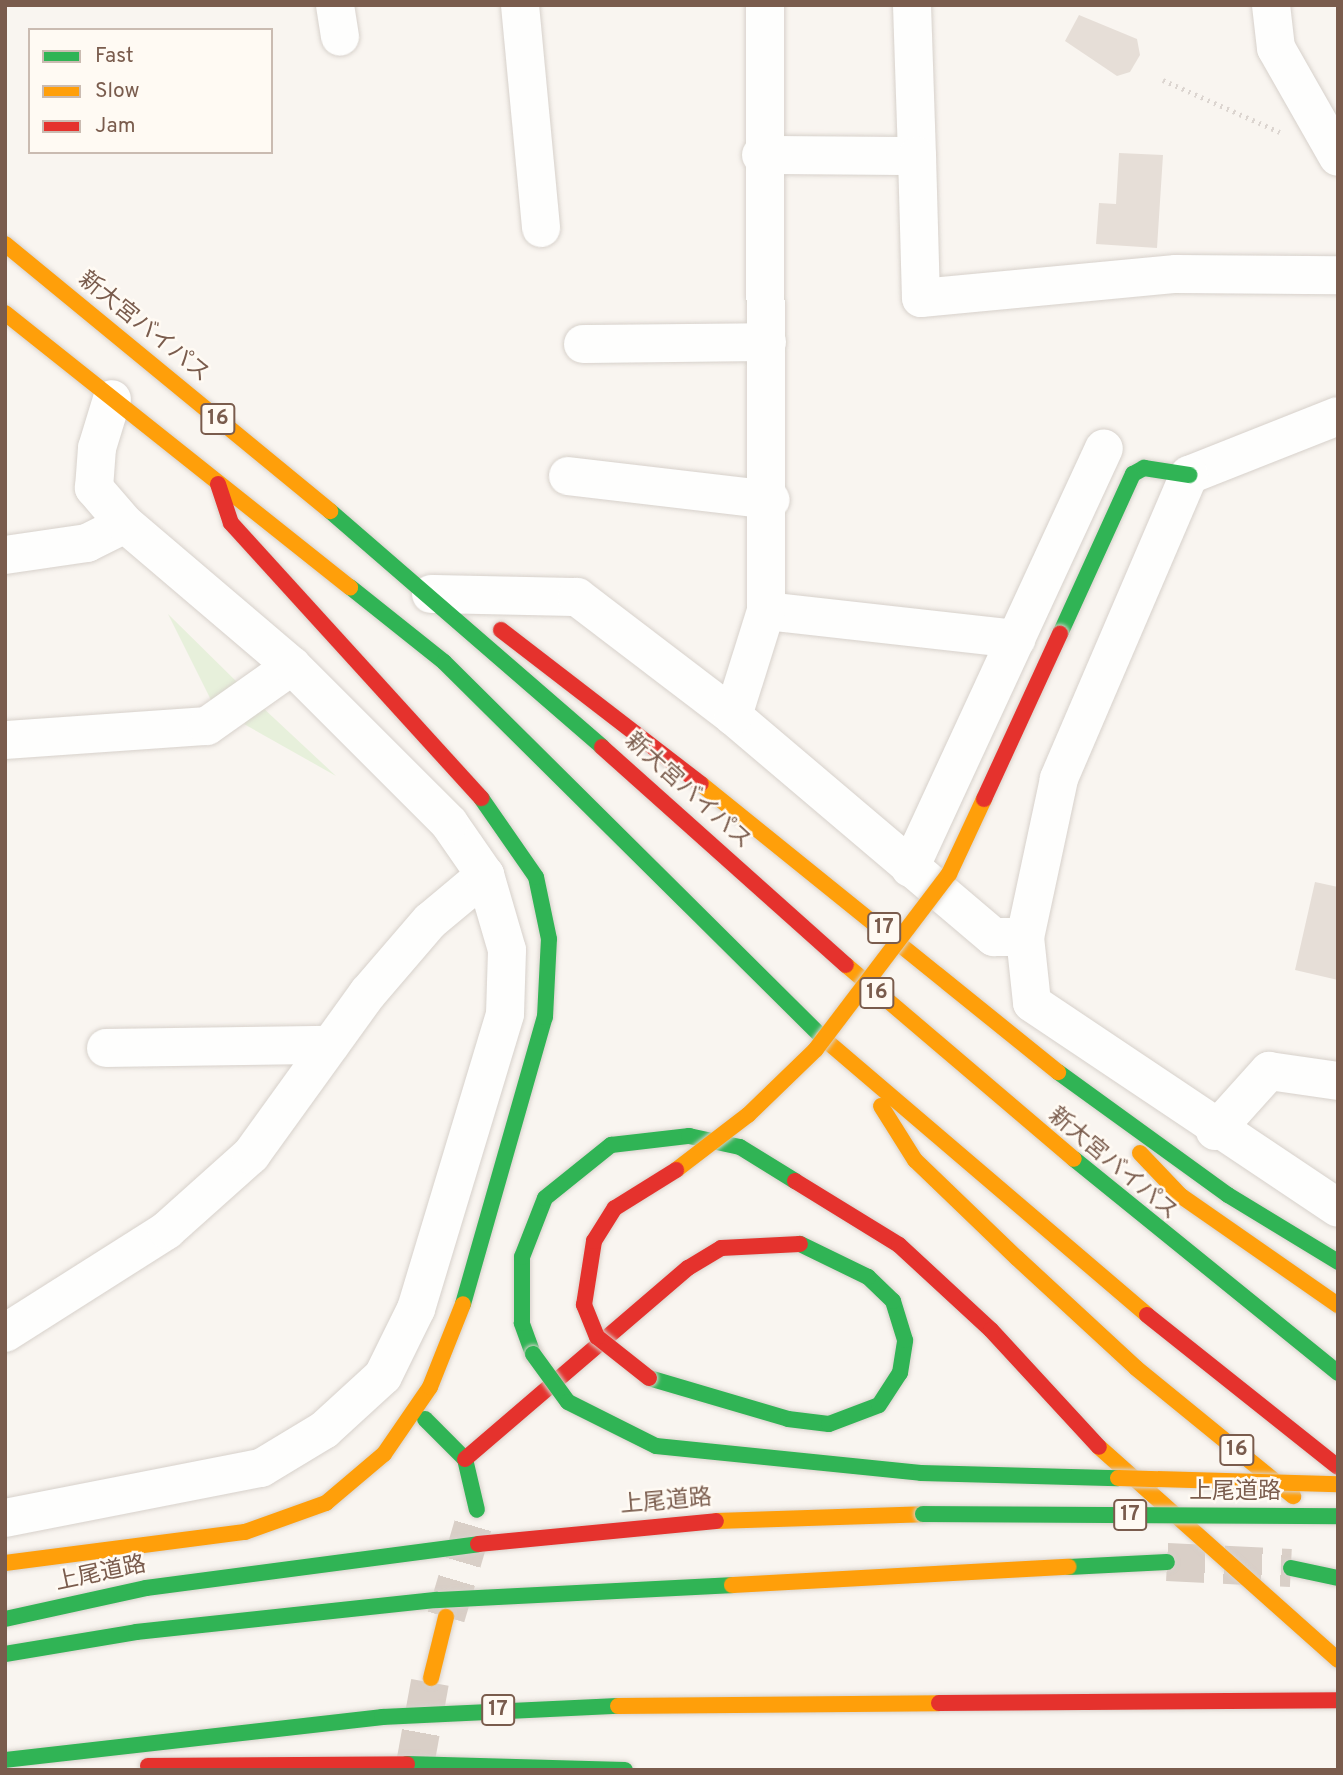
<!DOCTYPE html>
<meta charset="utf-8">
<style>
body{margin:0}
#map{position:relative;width:1343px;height:1775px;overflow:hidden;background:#f9f5f0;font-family:Overpass,"Noto Sans JP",sans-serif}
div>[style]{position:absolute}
.green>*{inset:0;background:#e7f0db}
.building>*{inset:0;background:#e6ded7}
.secondary-tunnel>*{height:38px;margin-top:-19px;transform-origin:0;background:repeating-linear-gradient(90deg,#d9cfc7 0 38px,transparent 0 57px)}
.highway-tunnel>*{height:38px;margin-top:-19px;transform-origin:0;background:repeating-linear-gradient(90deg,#d9cfc7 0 38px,transparent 0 57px)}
.path>*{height:4.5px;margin-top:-2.25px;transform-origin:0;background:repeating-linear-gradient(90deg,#dcd5d0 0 2px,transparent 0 7px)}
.roads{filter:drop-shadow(0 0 2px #d7d1cb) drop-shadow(0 0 2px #d7d1cb)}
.street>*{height:38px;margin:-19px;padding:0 19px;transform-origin:19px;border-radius:19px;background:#fefefd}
.fast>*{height:16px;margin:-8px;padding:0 8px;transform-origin:8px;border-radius:8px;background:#30b455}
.slow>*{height:16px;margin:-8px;padding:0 8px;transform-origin:8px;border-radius:8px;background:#ff9f0a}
.jam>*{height:16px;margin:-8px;padding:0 8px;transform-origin:8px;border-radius:8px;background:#e5322d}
.bridges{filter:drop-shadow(0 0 2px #d9d2cb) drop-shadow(0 0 2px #d9d2cb)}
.fast-bridge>*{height:16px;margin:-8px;padding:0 8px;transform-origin:8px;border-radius:8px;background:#30b455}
.slow-bridge>*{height:16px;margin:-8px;padding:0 8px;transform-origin:8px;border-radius:8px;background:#ff9f0a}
.jam-bridge>*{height:16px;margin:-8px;padding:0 8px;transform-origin:8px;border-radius:8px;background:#e5322d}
span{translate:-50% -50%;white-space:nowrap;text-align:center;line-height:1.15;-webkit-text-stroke:5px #fffaf3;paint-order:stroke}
.shield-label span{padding:2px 5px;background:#fffaf3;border:2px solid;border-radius:5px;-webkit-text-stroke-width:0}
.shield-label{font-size:21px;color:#7a5c4d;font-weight:700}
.street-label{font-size:23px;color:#7a5c4d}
.frame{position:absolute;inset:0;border:7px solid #7a5c4d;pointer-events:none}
.legend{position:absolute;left:28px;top:28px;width:245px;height:126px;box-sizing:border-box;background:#fffaf3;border:2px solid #cabbb1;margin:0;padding:9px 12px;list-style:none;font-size:21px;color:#7a5c4d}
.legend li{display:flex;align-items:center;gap:14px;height:35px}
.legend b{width:35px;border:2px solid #cabbb1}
</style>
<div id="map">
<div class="green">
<i style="clip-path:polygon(168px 614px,241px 686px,214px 706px)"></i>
<i style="clip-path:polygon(261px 706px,336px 776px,244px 724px)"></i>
</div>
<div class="building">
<i style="clip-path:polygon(1079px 15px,1137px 39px,1140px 55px,1130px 72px,1117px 76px,1065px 41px)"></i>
<i style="clip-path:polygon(1119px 153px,1163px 155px,1157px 248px,1096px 244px,1099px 203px,1116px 204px)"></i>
<i style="clip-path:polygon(1315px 882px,1338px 887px,1338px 980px,1295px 970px)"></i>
</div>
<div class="secondary-tunnel">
<i style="left:446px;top:1617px;width:106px;rotate:-73.6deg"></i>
<i style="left:414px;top:1770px;width:89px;rotate:-79.7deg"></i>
</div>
<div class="highway-tunnel">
<i style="left:1167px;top:1562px;width:124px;rotate:2.8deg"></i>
</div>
<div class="path">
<i style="left:1163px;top:80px;width:128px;rotate:24deg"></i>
</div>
<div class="roads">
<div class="street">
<i style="left:335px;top:5px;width:32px;rotate:81deg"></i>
<i style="left:520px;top:5px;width:224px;rotate:84.6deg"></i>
<i style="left:912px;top:5px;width:151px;rotate:88.1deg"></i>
<i style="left:1271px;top:5px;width:43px;rotate:83.4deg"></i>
<i style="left:1276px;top:48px;width:125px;rotate:60.4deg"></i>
<i style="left:761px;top:155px;width:156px;rotate:0.4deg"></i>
<i style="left:917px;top:156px;width:142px;rotate:88.4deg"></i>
<i style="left:921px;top:298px;width:256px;rotate:-5.4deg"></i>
<i style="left:1176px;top:274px;width:162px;rotate:0.4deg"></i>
<i style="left:583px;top:344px;width:184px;rotate:-0.6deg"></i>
<i style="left:1338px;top:416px;width:160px;rotate:158.4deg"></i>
<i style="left:1189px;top:475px;width:331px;rotate:113.2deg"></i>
<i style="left:1059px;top:779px;width:162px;rotate:102.1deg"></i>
<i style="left:1025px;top:937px;width:66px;rotate:83.9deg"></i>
<i style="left:1032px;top:1003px;width:368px;rotate:33.8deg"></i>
<i style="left:568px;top:476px;width:204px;rotate:6.7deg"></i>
<i style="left:5px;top:555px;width:83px;rotate:-8.3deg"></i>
<i style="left:87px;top:543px;width:42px;rotate:-26.6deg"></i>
<i style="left:431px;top:594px;width:146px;rotate:1.2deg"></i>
<i style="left:577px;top:597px;width:196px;rotate:37.3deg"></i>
<i style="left:733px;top:716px;width:342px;rotate:40.3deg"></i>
<i style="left:994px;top:937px;width:31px"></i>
<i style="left:766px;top:611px;width:252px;rotate:6.4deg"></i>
<i style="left:733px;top:716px;width:110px;rotate:-72.6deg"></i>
<i style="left:766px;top:611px;width:606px;rotate:-90.09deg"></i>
<i style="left:5px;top:740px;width:202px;rotate:-4deg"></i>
<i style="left:207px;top:726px;width:104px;rotate:-35.2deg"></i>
<i style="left:910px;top:868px;width:462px;rotate:-65.2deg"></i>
<i style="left:106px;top:1048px;width:224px;rotate:-0.8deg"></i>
<i style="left:1215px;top:1131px;width:81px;rotate:-48deg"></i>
<i style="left:1269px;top:1071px;width:70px;rotate:8.2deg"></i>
<i style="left:5px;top:1333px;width:192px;rotate:-32.4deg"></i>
<i style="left:167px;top:1230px;width:113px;rotate:-41.8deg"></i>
<i style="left:251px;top:1155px;width:200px;rotate:-54.2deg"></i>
<i style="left:368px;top:993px;width:95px;rotate:-49.3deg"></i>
<i style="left:430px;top:921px;width:72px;rotate:-39.9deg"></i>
<i style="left:5px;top:1518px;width:261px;rotate:-11.1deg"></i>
<i style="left:261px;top:1468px;width:74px;rotate:-31.1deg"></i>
<i style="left:324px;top:1430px;width:80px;rotate:-42.5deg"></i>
<i style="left:383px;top:1376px;width:75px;rotate:-63.8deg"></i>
<i style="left:416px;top:1309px;width:308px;rotate:-73.2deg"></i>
<i style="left:505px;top:1014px;width:64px;rotate:-88.2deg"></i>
<i style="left:507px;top:950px;width:78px;rotate:-106.3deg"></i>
<i style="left:485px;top:875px;width:63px;rotate:-124.7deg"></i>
<i style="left:449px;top:823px;width:222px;rotate:-135deg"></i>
<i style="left:292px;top:666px;width:219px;rotate:-139.6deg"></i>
<i style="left:125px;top:524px;width:48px;rotate:-130.7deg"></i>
<i style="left:94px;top:488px;width:40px;rotate:-85.7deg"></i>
<i style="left:97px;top:448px;width:51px;rotate:-73deg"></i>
</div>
<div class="fast">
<i style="left:330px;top:511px;width:360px;rotate:40.9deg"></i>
<i style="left:350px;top:587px;width:120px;rotate:38.6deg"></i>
<i style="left:444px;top:662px;width:534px;rotate:44.77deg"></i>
<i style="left:1060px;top:634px;width:176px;rotate:-65.5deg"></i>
<i style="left:1133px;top:474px;width:13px;rotate:-29deg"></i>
<i style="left:1144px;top:468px;width:46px;rotate:8.8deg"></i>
<i style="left:1058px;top:1072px;width:210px;rotate:35.9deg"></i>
<i style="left:1228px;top:1195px;width:129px;rotate:31.3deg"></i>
<i style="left:1074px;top:1159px;width:340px;rotate:39deg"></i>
<i style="left:463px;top:1304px;width:298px;rotate:-74.1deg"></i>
<i style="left:545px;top:1017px;width:78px;rotate:-87.1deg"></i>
<i style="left:549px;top:939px;width:63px;rotate:-101.8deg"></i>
<i style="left:536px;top:877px;width:96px;rotate:-124.8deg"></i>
<i style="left:533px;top:1354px;width:33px;rotate:-110deg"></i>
<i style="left:522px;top:1323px;width:66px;rotate:-90deg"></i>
<i style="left:522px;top:1257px;width:63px;rotate:-68.7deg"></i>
<i style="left:545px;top:1198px;width:85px;rotate:-38.8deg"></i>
<i style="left:611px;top:1145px;width:79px;rotate:-6.6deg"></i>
<i style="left:689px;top:1136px;width:52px;rotate:12.2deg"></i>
<i style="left:740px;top:1147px;width:65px;rotate:31.7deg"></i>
<i style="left:649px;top:1378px;width:145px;rotate:16.4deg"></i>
<i style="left:788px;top:1419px;width:41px;rotate:7deg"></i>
<i style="left:829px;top:1424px;width:53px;rotate:-20.8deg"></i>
<i style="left:879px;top:1405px;width:38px;rotate:-57deg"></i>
<i style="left:900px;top:1373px;width:33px;rotate:-81deg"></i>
<i style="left:905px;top:1340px;width:41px;rotate:-107.1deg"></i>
<i style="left:893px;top:1301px;width:35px;rotate:-136deg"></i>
<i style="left:868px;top:1277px;width:76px;rotate:-154.1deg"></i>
<i style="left:425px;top:1419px;width:57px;rotate:45deg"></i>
<i style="left:465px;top:1459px;width:52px;rotate:76.8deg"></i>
<i style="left:1069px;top:1567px;width:98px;rotate:-2.9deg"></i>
<i style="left:1291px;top:1568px;width:48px;rotate:12deg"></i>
<i style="left:5px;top:1619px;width:144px;rotate:-12.4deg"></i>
<i style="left:146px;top:1588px;width:335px;rotate:-7.5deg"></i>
<i style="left:5px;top:1654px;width:133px;rotate:-9.5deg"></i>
<i style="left:136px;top:1632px;width:303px;rotate:-6.1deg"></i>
<i style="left:437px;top:1600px;width:295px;rotate:-2.9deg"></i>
<i style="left:5px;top:1760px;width:379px;rotate:-6.5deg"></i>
<i style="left:382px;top:1717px;width:236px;rotate:-2.7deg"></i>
<i style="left:407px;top:1764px;width:218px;rotate:1.6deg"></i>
</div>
<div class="slow">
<i style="left:5px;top:244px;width:421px;rotate:39.4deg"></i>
<i style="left:5px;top:313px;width:441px;rotate:38.5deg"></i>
<i style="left:701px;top:784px;width:459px;rotate:38.9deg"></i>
<i style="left:846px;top:965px;width:299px;rotate:40.4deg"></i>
<i style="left:823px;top:1038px;width:426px;rotate:40.5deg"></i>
<i style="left:881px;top:1106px;width:64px;rotate:57.8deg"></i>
<i style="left:915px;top:1160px;width:141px;rotate:43.9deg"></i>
<i style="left:1017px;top:1258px;width:162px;rotate:42.7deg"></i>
<i style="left:1136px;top:1368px;width:203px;rotate:39.2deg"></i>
<i style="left:1140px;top:1153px;width:59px;rotate:46.4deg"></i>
<i style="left:1181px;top:1196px;width:191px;rotate:34.8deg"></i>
<i style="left:1099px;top:1447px;width:320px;rotate:41.7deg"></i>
<i style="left:716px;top:1521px;width:207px;rotate:-1.9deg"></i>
<i style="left:5px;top:1563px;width:242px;rotate:-7.4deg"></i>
<i style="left:245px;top:1532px;width:86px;rotate:-19.7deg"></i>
<i style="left:326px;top:1503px;width:76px;rotate:-40.2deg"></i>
<i style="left:384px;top:1454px;width:81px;rotate:-55.5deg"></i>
<i style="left:430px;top:1387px;width:89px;rotate:-68.3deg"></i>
<i style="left:732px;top:1585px;width:337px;rotate:-3.1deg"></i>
<i style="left:431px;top:1678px;width:63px;rotate:-76.2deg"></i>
<i style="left:618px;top:1706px;width:321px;rotate:-0.5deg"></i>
</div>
<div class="jam">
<i style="left:218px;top:484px;width:41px;rotate:71.6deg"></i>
<i style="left:231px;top:523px;width:372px;rotate:47.7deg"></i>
<i style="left:501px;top:630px;width:252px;rotate:37.6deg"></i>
<i style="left:602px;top:747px;width:327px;rotate:41.8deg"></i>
<i style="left:795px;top:1181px;width:122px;rotate:31.6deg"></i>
<i style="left:899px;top:1245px;width:125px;rotate:42.7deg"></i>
<i style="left:991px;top:1330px;width:159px;rotate:47.3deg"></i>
<i style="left:1147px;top:1315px;width:244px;rotate:38.5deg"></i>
<i style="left:465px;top:1459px;width:294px;rotate:-40.6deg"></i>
<i style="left:688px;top:1268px;width:39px;rotate:-31deg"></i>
<i style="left:721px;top:1248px;width:79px;rotate:-2.9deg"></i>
<i style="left:478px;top:1544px;width:239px;rotate:-5.5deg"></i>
<i style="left:939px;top:1703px;width:399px;rotate:-0.4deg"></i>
<i style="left:148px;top:1766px;width:259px;rotate:-0.4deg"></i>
</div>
</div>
<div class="bridges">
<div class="fast-bridge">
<i style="left:533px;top:1354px;width:59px;rotate:53.9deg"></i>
<i style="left:568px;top:1402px;width:98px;rotate:26.6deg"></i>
<i style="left:656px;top:1446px;width:266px;rotate:5.8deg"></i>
<i style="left:921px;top:1473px;width:197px;rotate:1.5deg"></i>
<i style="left:923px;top:1514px;width:415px;rotate:0.3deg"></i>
</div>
<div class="slow-bridge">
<i style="left:676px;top:1170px;width:91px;rotate:-37.4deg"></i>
<i style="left:748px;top:1115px;width:95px;rotate:-44.1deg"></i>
<i style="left:816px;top:1049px;width:220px;rotate:-52.8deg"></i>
<i style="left:949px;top:874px;width:83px;rotate:-65deg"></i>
<i style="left:1118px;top:1478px;width:220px;rotate:1.6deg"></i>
</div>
<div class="jam-bridge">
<i style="left:984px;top:799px;width:182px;rotate:-65.3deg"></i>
<i style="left:649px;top:1378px;width:66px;rotate:-141.7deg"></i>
<i style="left:597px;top:1337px;width:35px;rotate:-112deg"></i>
<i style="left:584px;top:1305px;width:65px;rotate:-81.1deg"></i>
<i style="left:594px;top:1241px;width:39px;rotate:-58deg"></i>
<i style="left:615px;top:1208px;width:72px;rotate:-31.9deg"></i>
</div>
</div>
<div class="shield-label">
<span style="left:218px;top:419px">16</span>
<span style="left:884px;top:928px">17</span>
<span style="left:877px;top:993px">16</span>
<span style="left:1237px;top:1450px">16</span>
<span style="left:1130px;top:1515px">17</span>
<span style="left:498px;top:1710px">17</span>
</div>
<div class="street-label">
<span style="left:143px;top:328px;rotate:39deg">新大宮バイパス</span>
<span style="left:687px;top:792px;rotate:42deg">新大宮バイパス</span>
<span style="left:1112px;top:1165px;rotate:40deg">新大宮バイパス</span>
<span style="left:1235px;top:1493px">上尾道路</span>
<span style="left:666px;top:1503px;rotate:-5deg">上尾道路</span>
<span style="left:101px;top:1575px;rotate:-12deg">上尾道路</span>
</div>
<div class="frame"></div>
<ul class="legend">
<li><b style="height:9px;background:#30b455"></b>Fast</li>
<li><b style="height:9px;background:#ff9f0a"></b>Slow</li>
<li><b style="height:9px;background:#e5322d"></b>Jam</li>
</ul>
</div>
